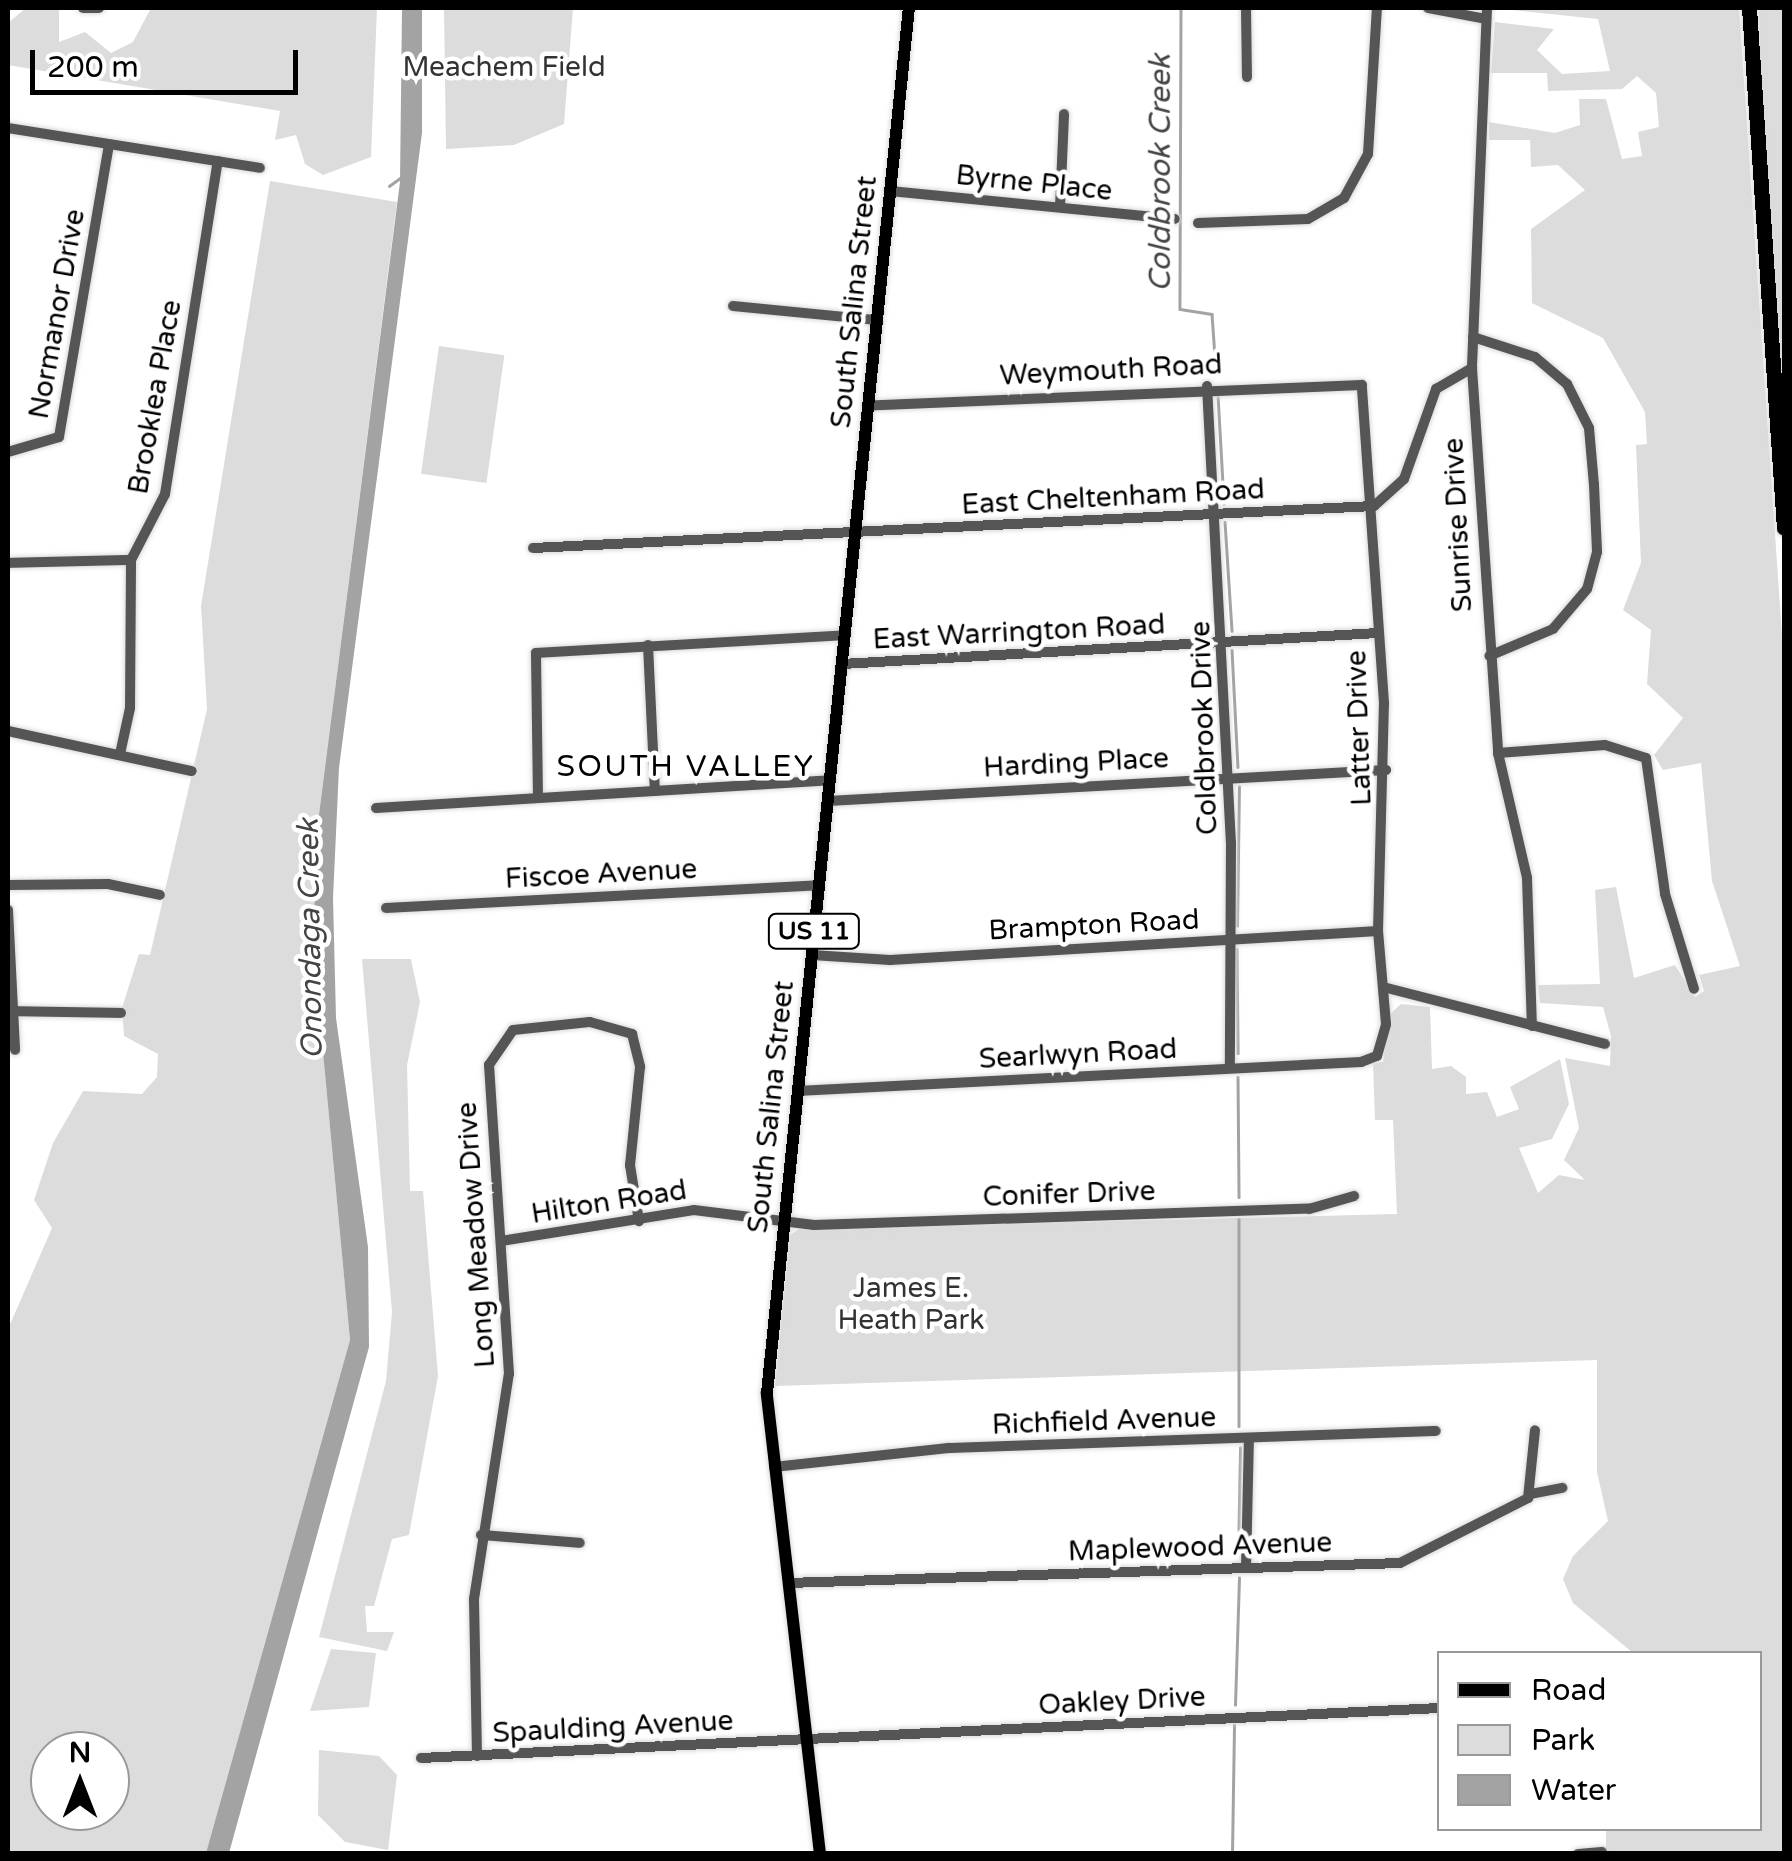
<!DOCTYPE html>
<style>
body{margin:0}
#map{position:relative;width:1792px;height:1861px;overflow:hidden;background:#fff;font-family:"Varela Round",sans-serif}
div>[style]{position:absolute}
.green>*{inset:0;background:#dcdcdc;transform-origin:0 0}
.water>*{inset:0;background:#a3a3a3}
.stream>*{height:2.5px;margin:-1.25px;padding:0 1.25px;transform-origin:1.25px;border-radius:1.25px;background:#a3a3a3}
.roads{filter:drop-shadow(0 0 2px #dbdbdb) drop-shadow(0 0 2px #dbdbdb)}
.minor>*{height:10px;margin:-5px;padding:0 5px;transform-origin:5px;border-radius:5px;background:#555}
.major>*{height:12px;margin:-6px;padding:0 6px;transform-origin:6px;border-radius:6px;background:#000}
.highway>*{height:15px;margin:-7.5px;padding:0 7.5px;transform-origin:7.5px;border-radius:7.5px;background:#000}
span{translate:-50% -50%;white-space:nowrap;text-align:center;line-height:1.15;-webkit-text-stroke:9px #fff;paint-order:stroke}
.shield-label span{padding:2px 8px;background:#fff;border:2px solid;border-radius:8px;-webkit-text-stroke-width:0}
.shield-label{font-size:25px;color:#000;font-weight:700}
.park-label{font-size:28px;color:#333}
.street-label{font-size:28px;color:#000}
.water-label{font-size:30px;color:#444;font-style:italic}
.neighbourhood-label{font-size:30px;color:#000;letter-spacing:2.5px}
.frame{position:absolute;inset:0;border:10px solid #000;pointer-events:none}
.legend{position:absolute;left:1437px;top:1651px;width:325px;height:180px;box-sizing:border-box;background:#fff;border:2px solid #999;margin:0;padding:12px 18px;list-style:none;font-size:30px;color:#000}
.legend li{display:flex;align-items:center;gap:20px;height:50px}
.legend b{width:50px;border:2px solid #999}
.north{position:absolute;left:30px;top:1731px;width:100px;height:100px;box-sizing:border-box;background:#fff;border:2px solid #999;border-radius:50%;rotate:0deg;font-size:28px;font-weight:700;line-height:40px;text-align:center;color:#000}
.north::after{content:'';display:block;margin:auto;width:35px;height:45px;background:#000;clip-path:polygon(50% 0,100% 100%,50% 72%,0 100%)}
.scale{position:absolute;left:30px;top:50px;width:268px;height:45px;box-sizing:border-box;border:5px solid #000;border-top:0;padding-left:12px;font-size:30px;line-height:35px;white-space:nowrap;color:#000;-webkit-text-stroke:8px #fff;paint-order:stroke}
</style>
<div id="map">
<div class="green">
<i style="clip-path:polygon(26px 8px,59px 8px,59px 42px,85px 32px,111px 53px,133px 42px,151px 8px,377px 8px,371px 157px,323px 175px,305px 164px,296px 135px,275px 140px,280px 111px,8px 65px,8px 23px)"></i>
<i style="clip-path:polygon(444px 8px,573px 8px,564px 124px,514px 145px,446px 149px)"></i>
<i style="clip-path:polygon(1494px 8px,1739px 8px,1784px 665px,1784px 1853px,1606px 1853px,1606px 1829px,1760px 1828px,1760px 1654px,1633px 1653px,1573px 1603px,1563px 1579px,1573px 1556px,1608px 1521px,1597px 1472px,1597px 1360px,775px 1386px,790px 1235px,799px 1229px,1397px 1214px,1393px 1120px,1375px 1120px,1373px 1063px,1383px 1062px,1390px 1014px,1401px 1004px,1430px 1007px,1432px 1069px,1451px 1066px,1466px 1077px,1466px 1094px,1487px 1092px,1497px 1117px,1519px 1109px,1510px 1087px,1560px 1059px,1569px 1104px,1552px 1139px,1519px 1148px,1538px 1193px,1559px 1175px,1585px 1180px,1564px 1160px,1579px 1128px,1565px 1058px,1610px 1066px,1611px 1036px,1603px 1007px,1540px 1003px,1538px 985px,1600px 984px,1595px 890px,1616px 887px,1634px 978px,1675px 965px,1695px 997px,1704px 991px,1699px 975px,1740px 966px,1712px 881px,1701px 763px,1663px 770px,1654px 755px,1683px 718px,1647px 684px,1651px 630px,1623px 610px,1641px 563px,1636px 445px,1647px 444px,1645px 412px,1603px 338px,1532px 303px,1531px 229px,1585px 190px,1558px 165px,1531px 167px,1530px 140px,1489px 140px,1489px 122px,1555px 133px,1580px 125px,1579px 99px,1606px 99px,1622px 159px,1642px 156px,1638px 132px,1659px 127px,1656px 93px,1637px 76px,1622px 89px,1548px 91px,1547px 73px,1491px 73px,1495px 22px,1554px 29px,1537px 50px,1562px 74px,1610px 71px,1598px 19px)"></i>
<i style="clip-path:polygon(1759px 8px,1784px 8px,1784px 405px,1761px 86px)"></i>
<i style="clip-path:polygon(evenodd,270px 181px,397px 202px,317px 830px,313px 946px,350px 1340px,206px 1853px,8px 1854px,8px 1329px,52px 1228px,34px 1200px,53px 1143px,83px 1091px,142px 1094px,157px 1077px,158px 1054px,124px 1036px,122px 1008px,139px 954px,150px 955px,207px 709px,201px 606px,270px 181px,50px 1751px,110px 1751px,110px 1811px,50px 1811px,50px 1751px)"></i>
<i style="left:439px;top:346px;width:66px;height:129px;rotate:8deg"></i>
<i style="clip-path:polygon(362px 959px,411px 959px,420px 1002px,407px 1065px,410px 1191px,423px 1191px,438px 1376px,409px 1535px,392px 1539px,374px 1606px,365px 1606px,367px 1632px,394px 1632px,387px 1651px,319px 1637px,386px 1381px,392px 1312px)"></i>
<i style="clip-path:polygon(331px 1649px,376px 1653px,369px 1707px,310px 1711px)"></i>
<i style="clip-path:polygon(319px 1750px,379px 1756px,397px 1775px,388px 1850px,345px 1842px,318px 1815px)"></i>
</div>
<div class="water">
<i style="clip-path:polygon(402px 8px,422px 8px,422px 133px,339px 768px,333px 898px,336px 1018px,368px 1247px,369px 1347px,229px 1853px,206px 1853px,350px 1340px,313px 946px,317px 830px,400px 182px)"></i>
</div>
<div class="stream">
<i style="left:1181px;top:8px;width:301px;rotate:90.2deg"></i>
<i style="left:1180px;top:309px;width:32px;rotate:9deg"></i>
<i style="left:1212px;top:314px;width:57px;rotate:86deg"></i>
<i style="left:389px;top:186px;width:14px;rotate:-36deg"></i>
<i style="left:1218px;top:395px;width:109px;rotate:86.8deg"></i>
<i style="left:1225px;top:522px;width:109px;rotate:86.3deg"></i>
<i style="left:1232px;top:650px;width:117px;rotate:87.1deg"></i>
<i style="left:1237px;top:926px;width:139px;rotate:-89.2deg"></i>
<i style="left:1237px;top:949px;width:104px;rotate:89.4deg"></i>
<i style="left:1238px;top:1077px;width:120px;rotate:89.5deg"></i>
<i style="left:1239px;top:1219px;width:207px;rotate:90deg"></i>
<i style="left:1238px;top:1556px;width:108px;rotate:-88.9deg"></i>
<i style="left:1235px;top:1705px;width:127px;rotate:-88.2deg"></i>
<i style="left:1232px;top:1854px;width:129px;rotate:-89.1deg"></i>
</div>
<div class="roads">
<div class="minor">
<i style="left:83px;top:8px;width:16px"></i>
<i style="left:1246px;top:8px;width:69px;rotate:89.2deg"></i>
<i style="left:1428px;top:8px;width:59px;rotate:10.7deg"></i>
<i style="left:1487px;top:8px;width:360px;rotate:92.4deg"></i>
<i style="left:1472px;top:368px;width:386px;rotate:86.1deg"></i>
<i style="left:1498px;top:753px;width:128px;rotate:76.9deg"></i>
<i style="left:1527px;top:878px;width:148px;rotate:88.1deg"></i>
<i style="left:8px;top:128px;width:255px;rotate:9deg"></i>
<i style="left:890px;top:191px;width:286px;rotate:5.6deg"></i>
<i style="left:1060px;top:207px;width:93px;rotate:-87.5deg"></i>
<i style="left:1198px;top:223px;width:110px;rotate:-2.1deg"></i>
<i style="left:1308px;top:219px;width:42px;rotate:-30.3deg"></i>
<i style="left:1344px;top:198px;width:50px;rotate:-61.4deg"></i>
<i style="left:1368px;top:154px;width:146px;rotate:-86.5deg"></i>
<i style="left:733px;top:306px;width:145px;rotate:5.6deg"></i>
<i style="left:1473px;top:337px;width:65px;rotate:17.9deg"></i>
<i style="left:1535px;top:357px;width:42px;rotate:40.2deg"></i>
<i style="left:1567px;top:384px;width:49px;rotate:63.4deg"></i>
<i style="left:1589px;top:428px;width:57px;rotate:85deg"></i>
<i style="left:1594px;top:485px;width:67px;rotate:87.4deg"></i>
<i style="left:1597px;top:552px;width:38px;rotate:105deg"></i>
<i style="left:1587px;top:589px;width:52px;rotate:130.4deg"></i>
<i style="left:1553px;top:629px;width:69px;rotate:157.1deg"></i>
<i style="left:1207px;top:386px;width:458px;rotate:87deg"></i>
<i style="left:1231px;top:843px;width:225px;rotate:90.3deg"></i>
<i style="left:8px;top:452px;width:53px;rotate:-16.4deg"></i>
<i style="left:59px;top:437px;width:297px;rotate:-80.3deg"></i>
<i style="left:533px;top:548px;width:842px;rotate:-2.86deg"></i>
<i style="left:1374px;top:506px;width:40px;rotate:-42deg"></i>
<i style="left:1404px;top:479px;width:96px;rotate:-70.4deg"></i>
<i style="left:1436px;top:389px;width:42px;rotate:-30.3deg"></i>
<i style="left:8px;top:563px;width:123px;rotate:-1.4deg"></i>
<i style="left:648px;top:645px;width:146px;rotate:87.3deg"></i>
<i style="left:842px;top:664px;width:537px;rotate:-3.31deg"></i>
<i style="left:8px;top:731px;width:188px;rotate:12.3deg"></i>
<i style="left:1498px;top:753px;width:107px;rotate:-4.3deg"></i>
<i style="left:1605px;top:745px;width:43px;rotate:17.6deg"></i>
<i style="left:1646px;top:758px;width:137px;rotate:82deg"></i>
<i style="left:1665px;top:894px;width:99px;rotate:73deg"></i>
<i style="left:120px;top:754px;width:47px;rotate:-77.7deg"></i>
<i style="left:130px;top:708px;width:148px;rotate:-89.6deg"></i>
<i style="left:131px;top:560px;width:74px;rotate:-62.7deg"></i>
<i style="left:165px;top:494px;width:337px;rotate:-81deg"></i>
<i style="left:538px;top:798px;width:145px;rotate:-90.8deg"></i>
<i style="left:536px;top:653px;width:310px;rotate:-3.3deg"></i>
<i style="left:828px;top:801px;width:559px;rotate:-3.18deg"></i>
<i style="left:376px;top:808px;width:455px;rotate:-3.5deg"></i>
<i style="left:8px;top:885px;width:100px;rotate:-0.6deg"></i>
<i style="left:108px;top:884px;width:53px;rotate:11.9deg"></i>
<i style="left:386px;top:908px;width:433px;rotate:-3deg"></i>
<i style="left:8px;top:910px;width:140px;rotate:87.1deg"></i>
<i style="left:812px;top:955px;width:78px;rotate:3.7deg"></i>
<i style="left:890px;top:960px;width:489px;rotate:-3.4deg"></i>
<i style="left:1387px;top:988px;width:225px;rotate:14.4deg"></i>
<i style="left:8px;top:1011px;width:113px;rotate:1deg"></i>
<i style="left:797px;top:1091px;width:565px;rotate:-2.94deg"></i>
<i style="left:1361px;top:1062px;width:17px;rotate:-21deg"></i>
<i style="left:1377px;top:1056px;width:33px;rotate:-74deg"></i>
<i style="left:1386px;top:1024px;width:93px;rotate:-94.9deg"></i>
<i style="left:1378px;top:931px;width:228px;rotate:-88.5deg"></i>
<i style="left:1384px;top:703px;width:319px;rotate:-94deg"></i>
<i style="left:1362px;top:385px;width:493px;rotate:177.6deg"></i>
<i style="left:501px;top:1241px;width:195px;rotate:-9.1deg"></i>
<i style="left:694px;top:1210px;width:121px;rotate:7.1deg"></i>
<i style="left:814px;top:1225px;width:495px;rotate:-1.9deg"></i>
<i style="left:1309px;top:1209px;width:47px;rotate:-16.1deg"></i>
<i style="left:774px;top:1467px;width:175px;rotate:-6.2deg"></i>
<i style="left:948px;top:1448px;width:488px;rotate:-2deg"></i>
<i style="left:1531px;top:1494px;width:32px;rotate:-11deg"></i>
<i style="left:481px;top:1535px;width:99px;rotate:4.6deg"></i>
<i style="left:1246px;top:1568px;width:130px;rotate:-88.7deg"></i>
<i style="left:788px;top:1583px;width:612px;rotate:-1.87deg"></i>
<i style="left:1400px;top:1563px;width:144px;rotate:-26.9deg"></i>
<i style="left:1528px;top:1498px;width:68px;rotate:-84.1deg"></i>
<i style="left:477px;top:1756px;width:157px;rotate:-91.1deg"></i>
<i style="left:474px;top:1599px;width:228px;rotate:-81.2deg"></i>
<i style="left:509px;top:1374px;width:310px;rotate:-93.7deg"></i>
<i style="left:489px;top:1065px;width:42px;rotate:-55.6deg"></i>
<i style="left:513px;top:1030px;width:77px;rotate:-5.9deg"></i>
<i style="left:590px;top:1022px;width:44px;rotate:15.9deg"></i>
<i style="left:632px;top:1034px;width:34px;rotate:76deg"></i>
<i style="left:640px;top:1067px;width:99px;rotate:95.8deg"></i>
<i style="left:630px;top:1165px;width:57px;rotate:80.9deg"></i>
<i style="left:421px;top:1758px;width:1020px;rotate:-2.81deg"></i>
<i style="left:1578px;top:1854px;width:24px;rotate:-5deg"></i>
</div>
<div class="major">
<i style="left:820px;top:1854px;width:464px;rotate:-96.6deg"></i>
<i style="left:767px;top:1393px;width:1392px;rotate:-84.15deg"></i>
</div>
<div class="highway">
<i style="left:1749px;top:8px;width:521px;rotate:86.15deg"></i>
</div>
</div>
<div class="shield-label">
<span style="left:814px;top:931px">US 11</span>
</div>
<div class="park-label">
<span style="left:504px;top:67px">Meachem Field</span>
<span style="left:911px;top:1304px">James E.<br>Heath Park</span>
</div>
<div class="street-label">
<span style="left:1034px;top:183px;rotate:6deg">Byrne Place</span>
<span style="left:854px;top:302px;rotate:-84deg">South Salina Street</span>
<span style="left:57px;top:314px;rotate:-80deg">Normanor Drive</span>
<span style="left:1111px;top:370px;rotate:-3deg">Weymouth Road</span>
<span style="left:155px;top:397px;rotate:-80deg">Brooklea Place</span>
<span style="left:1113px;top:497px;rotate:-3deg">East Cheltenham Road</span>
<span style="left:1458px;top:525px;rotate:-93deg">Sunrise Drive</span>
<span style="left:1019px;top:632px;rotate:-3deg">East Warrington Road</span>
<span style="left:1204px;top:728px;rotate:-92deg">Coldbrook Drive</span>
<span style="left:1359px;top:728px;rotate:-92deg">Latter Drive</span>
<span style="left:1076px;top:763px;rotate:-3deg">Harding Place</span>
<span style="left:601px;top:874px;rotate:-3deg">Fiscoe Avenue</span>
<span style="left:1094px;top:925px;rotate:-3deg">Brampton Road</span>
<span style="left:1078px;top:1054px;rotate:-3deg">Searlwyn Road</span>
<span style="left:771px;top:1107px;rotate:-84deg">South Salina Street</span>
<span style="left:1069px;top:1194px;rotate:-2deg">Conifer Drive</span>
<span style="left:609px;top:1202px;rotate:-9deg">Hilton Road</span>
<span style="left:476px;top:1235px;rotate:-94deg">Long Meadow Drive</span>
<span style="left:1104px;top:1421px;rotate:-2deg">Richfield Avenue</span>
<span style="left:1200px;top:1547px;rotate:-2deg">Maplewood Avenue</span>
<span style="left:1122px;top:1701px;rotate:-3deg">Oakley Drive</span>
<span style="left:613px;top:1727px;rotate:-3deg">Spaulding Avenue</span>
</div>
<div class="water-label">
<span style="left:1161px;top:173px;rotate:-90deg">Coldbrook Creek</span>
<span style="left:311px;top:939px;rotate:-91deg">Onondaga Creek</span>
</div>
<div class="neighbourhood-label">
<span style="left:686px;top:767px">SOUTH VALLEY</span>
</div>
<div class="frame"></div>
<ul class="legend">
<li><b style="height:12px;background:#000"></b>Road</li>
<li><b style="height:28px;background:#dcdcdc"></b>Park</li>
<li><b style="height:28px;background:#a3a3a3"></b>Water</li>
</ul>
<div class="north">N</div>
<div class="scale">200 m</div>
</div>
